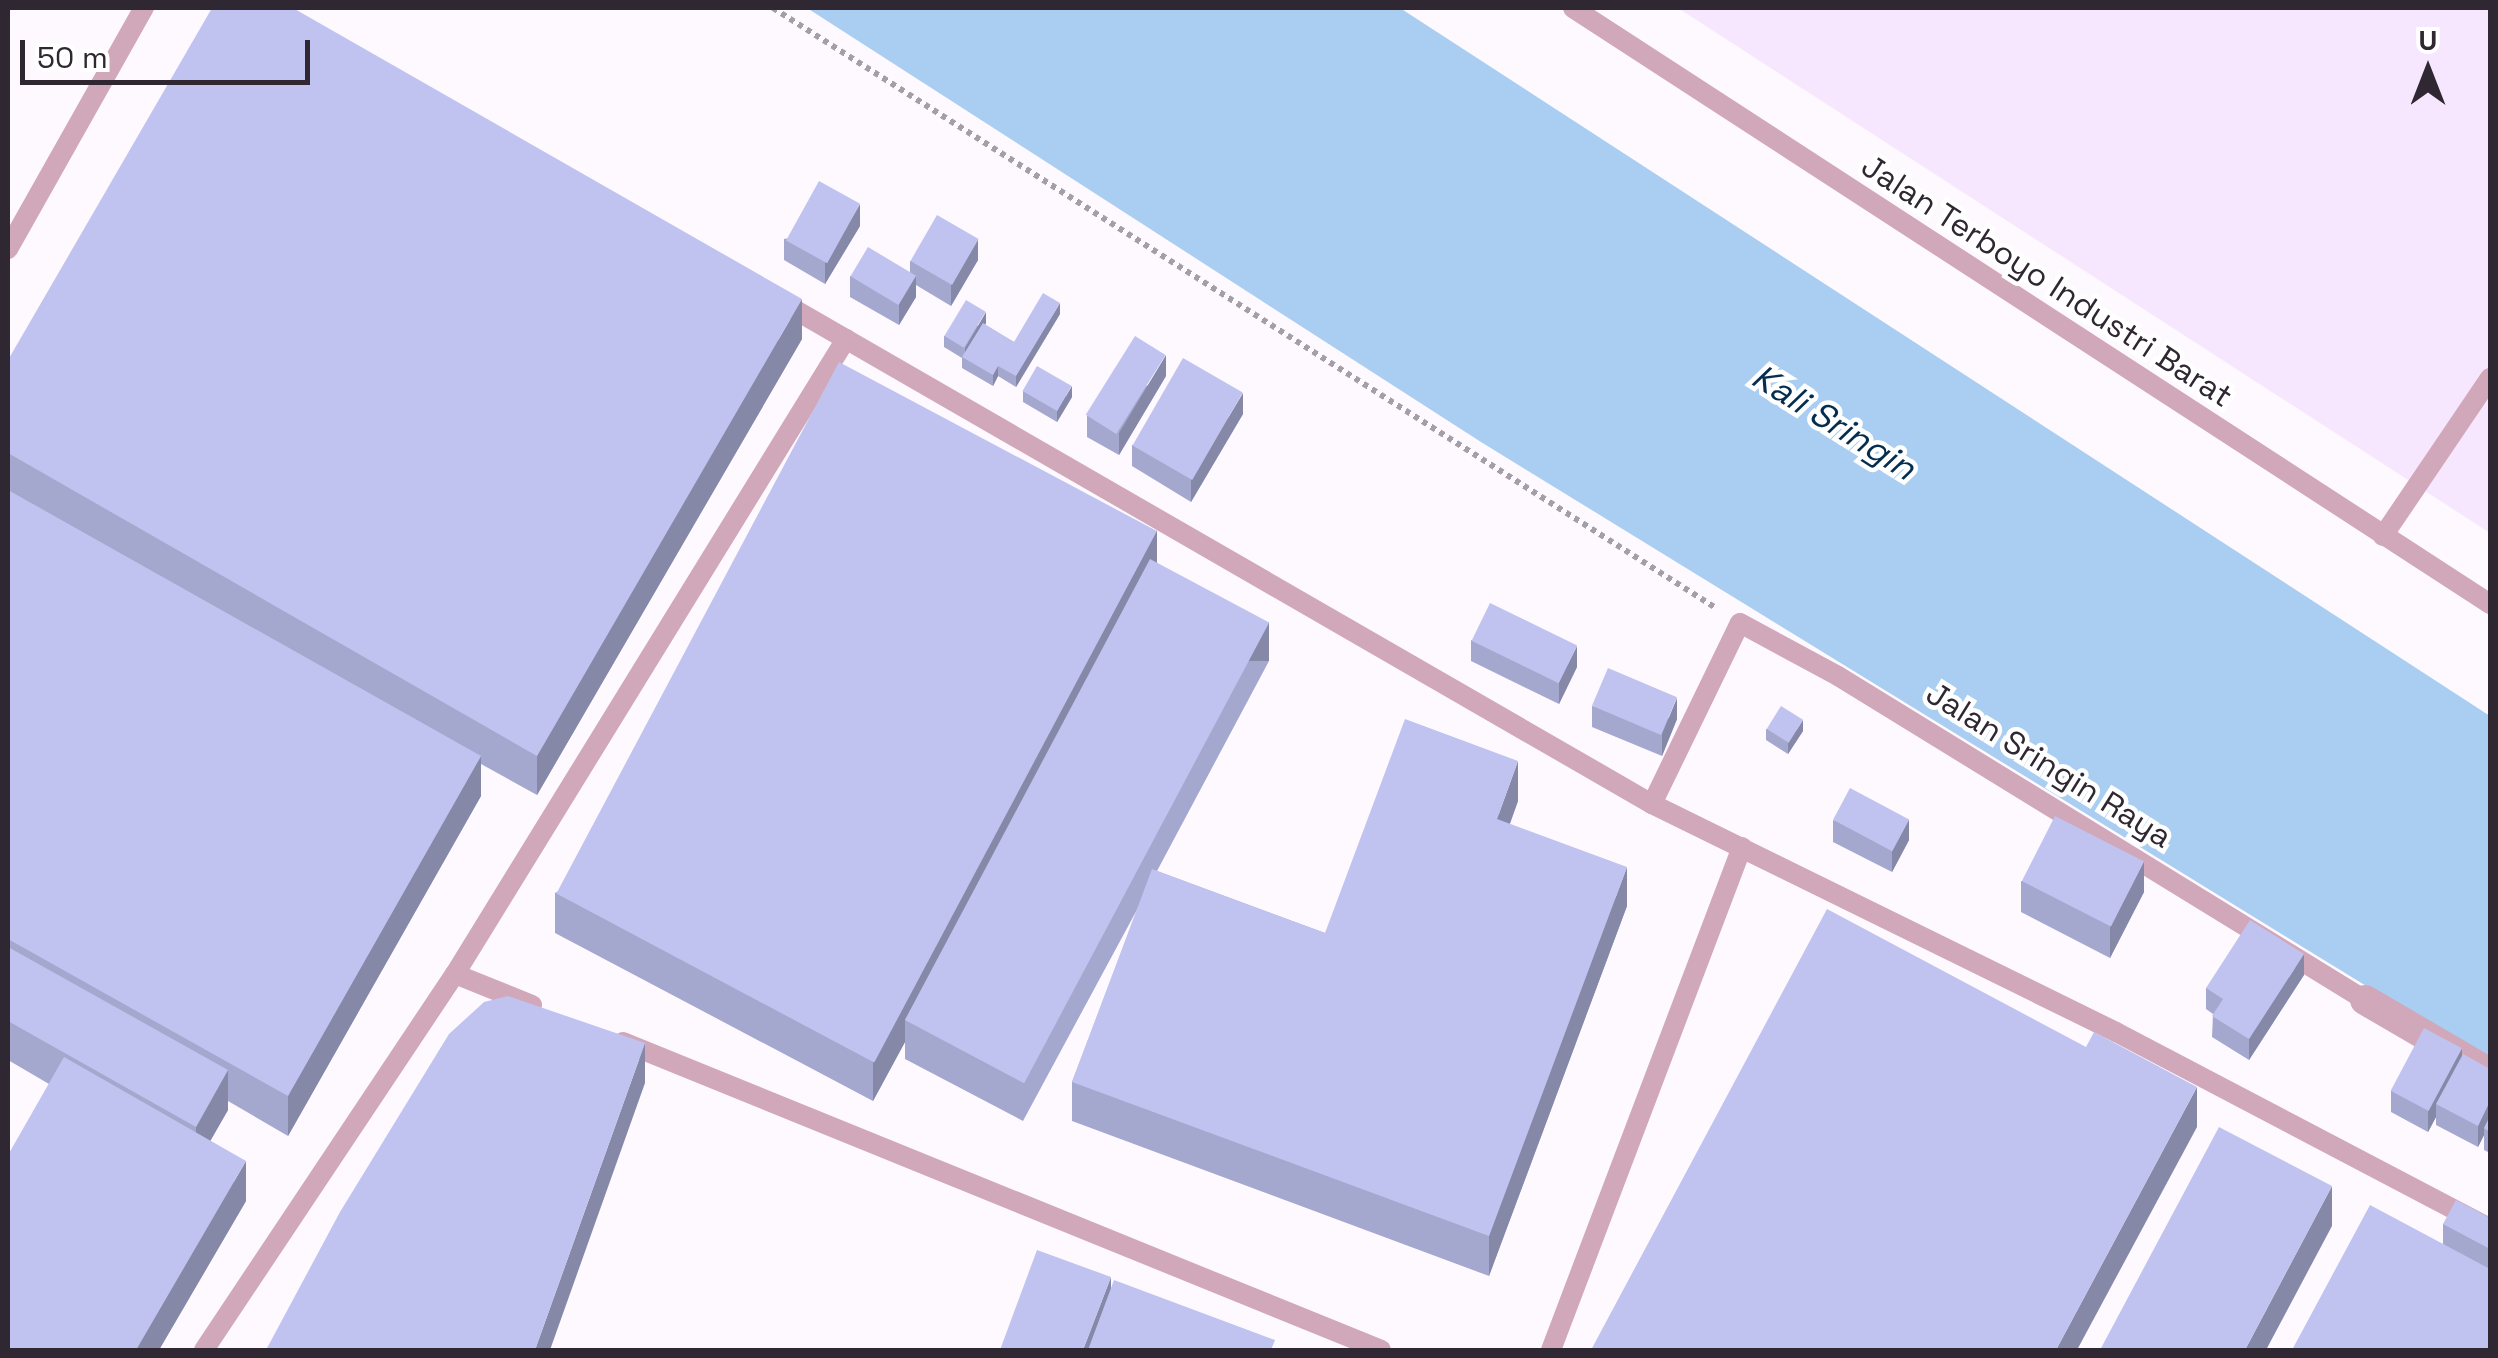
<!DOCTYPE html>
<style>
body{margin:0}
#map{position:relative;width:2498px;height:1358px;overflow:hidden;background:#fdf9ff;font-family:"Space Grotesk",sans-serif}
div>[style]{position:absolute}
.built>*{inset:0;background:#f7e7fe}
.water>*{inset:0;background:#aacef2}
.path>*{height:6px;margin-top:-3px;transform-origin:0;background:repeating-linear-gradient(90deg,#a49fa7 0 5px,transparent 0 10px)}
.service>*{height:20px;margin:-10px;padding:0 10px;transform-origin:10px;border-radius:10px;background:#d1a7ba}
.minor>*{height:30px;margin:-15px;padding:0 15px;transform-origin:15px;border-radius:15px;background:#d1a7ba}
.wall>*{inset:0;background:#a5a8ce}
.shaded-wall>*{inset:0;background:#8688a8;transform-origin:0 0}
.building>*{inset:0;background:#c0c3f0;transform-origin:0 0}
span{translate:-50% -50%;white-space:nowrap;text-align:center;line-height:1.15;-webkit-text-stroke:9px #fff;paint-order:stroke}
.street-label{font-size:32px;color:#2f2732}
.water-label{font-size:35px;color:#042e4f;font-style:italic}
.frame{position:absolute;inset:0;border:10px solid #2f2732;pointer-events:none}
.north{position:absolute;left:2378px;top:20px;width:100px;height:100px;-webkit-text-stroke:8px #fff;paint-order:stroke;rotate:0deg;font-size:28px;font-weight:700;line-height:40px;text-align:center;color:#2f2732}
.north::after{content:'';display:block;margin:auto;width:35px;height:45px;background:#2f2732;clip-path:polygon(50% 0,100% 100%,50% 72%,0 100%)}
.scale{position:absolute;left:20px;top:40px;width:290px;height:45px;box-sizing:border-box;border:5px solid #2f2732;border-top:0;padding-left:12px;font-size:30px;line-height:35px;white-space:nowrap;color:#2f2732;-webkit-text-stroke:8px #fff;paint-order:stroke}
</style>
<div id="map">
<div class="built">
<i style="clip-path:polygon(1678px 8px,2490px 8px,2490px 533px)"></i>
</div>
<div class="water">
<i style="clip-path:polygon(807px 8px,1400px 8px,2490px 716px,2490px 1062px,1481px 442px)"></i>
</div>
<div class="path">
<i style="left:773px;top:8px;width:1118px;rotate:32.47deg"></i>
</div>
<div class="service">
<i style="left:1573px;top:8px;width:1094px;rotate:33.02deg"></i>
<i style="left:8px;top:249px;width:277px;rotate:-60.6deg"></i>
<i style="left:778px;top:300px;width:1009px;rotate:29.97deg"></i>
<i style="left:1652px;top:804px;width:517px;rotate:26.17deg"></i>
<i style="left:2116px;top:1032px;width:422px;rotate:27.7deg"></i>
<i style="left:2383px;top:536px;width:191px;rotate:-55.9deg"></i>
<i style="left:1652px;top:804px;width:201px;rotate:-64.1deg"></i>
<i style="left:1740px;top:623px;width:111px;rotate:28.4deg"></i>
<i style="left:1838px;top:676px;width:619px;rotate:31.58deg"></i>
<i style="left:455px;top:974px;width:83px;rotate:21.9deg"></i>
<i style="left:623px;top:1042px;width:818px;rotate:22.11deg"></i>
<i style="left:204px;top:1350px;width:452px;rotate:-56.3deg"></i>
<i style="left:455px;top:974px;width:746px;rotate:-58.38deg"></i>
<i style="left:1551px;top:1350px;width:538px;rotate:-69.21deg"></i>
</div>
<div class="minor">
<i style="left:2365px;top:1000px;width:145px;rotate:30.3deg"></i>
</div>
<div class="wall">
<i style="clip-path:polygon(860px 226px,825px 284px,784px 260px,784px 239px)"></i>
<i style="clip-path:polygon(978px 260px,951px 306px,916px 285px,916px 297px,899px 325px,850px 297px,850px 276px,910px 272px,910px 261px)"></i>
<i style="clip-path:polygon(1060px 314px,1016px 387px,998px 376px,993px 386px,962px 368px,962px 358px,944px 347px,944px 336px,986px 323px,985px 325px,1014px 342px)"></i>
<i style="clip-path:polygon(802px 339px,537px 795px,481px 764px,481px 796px,288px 1136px,228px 1101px,228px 1110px,210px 1141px,246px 1201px,159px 1350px,8px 1350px,49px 1084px,8px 1060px,8px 360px)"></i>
<i style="clip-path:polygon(1166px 376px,1119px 455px,1087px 437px,1087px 416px)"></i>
<i style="clip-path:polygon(1023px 391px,1072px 397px,1057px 422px,1023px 402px)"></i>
<i style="clip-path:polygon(1243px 414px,1191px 502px,1132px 466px,1132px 445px)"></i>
<i style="clip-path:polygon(1157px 563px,1269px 661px,1157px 871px,1325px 933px,1518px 801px,1510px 824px,1627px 906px,1489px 1276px,1072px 1121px,1072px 1082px,1139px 906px,1023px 1121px,905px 1059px,905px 1042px,873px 1101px,555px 933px,555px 893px)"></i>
<i style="clip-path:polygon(1471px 640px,1577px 667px,1559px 704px,1471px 661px)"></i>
<i style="clip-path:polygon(1592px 706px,1677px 719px,1662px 756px,1592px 727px)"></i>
<i style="clip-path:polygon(1766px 729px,1803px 731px,1788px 754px,1766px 740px)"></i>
<i style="clip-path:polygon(1833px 820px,1909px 840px,1892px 872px,1833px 842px)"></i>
<i style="clip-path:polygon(2021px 881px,2144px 892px,2110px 958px,2021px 912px)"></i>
<i style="clip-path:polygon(2304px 975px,2249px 1060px,2212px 1037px,2213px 1014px,2206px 1009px,2206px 988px)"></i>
<i style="clip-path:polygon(2462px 1056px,2490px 1069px,2490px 1153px,2484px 1150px,2484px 1135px,2478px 1147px,2436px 1125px,2436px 1117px,2428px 1132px,2391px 1112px,2391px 1091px)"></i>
<i style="clip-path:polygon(2490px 1218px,2490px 1350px,2443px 1244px,2443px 1224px)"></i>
</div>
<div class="shaded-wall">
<i style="clip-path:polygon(860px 204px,860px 226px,825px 284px,825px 263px)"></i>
<i style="clip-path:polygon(978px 239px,978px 260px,951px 306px,951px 285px)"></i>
<i style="clip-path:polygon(916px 276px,916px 297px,899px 325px,899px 304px)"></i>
<i style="clip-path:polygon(802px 299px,802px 339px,537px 795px,537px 756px)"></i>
<i style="clip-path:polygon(1060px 303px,1060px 314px,1016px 387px,1016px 376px)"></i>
<i style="clip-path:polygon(986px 312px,986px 323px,965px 359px,965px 348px)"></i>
<i style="clip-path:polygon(1166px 355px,1166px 376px,1119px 455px,1119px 433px)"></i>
<i style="clip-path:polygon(998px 366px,998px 376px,993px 386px,993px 375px)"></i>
<i style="clip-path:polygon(1072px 386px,1072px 397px,1057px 422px,1057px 411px)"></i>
<i style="clip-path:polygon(1243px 393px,1243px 414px,1191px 502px,1191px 480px)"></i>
<i style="clip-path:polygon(1157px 530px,1157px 570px,905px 1020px,905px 1042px,873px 1101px,873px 1061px)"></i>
<i style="left:1269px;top:622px;width:39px;height:522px;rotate:90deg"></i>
<i style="clip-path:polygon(1577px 646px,1577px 667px,1559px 704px,1559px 682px)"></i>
<i style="clip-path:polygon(1677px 698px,1677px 719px,1662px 756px,1662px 734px)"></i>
<i style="clip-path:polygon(1803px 720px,1803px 731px,1788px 754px,1788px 743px)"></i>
<i style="clip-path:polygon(481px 756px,481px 796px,288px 1136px,288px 1096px)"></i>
<i style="clip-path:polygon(1518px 761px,1518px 801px,1497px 858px,1497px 819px)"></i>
<i style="clip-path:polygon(1909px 819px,1909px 840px,1892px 872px,1892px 851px)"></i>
<i style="clip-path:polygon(2144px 861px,2144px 892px,2110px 958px,2110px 927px)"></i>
<i style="clip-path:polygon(1627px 867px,1627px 906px,1489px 1276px,1489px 1236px)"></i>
<i style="clip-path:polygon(2304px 954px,2304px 975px,2249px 1060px,2249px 1039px)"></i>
<i style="clip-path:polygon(645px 1043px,645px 1083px,550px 1350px,535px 1350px)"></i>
<i style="clip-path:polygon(2462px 1048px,2462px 1069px,2436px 1104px,2436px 1117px,2428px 1132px,2428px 1110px)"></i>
<i style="clip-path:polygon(228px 1070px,228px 1110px,196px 1166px,196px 1127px)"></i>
<i style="clip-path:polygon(2197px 1087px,2197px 1127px,2077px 1350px,2056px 1350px)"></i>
<i style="clip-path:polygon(2490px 1101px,2490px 1123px,2484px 1128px,2484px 1135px,2478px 1147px,2478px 1126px)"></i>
<i style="clip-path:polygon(246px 1161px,246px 1201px,159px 1350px,136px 1350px)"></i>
<i style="clip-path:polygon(2332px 1186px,2332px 1226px,2266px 1350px,2245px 1350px)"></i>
<i style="clip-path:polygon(1111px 1277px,1111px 1308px,1094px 1350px,1083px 1350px)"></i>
</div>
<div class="building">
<i style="clip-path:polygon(212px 8px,293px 8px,802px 299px,537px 756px,8px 453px,8px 360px)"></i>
<i style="left:819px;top:181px;width:47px;height:68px;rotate:29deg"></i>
<i style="left:937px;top:215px;width:48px;height:53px;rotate:30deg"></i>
<i style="left:868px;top:247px;width:56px;height:34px;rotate:31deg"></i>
<i style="clip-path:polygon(1043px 293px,1060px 303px,1016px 376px,998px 366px,993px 375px,962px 357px,983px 323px,1014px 342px)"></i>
<i style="left:966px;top:300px;width:23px;height:42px;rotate:31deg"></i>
<i style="left:1135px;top:336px;width:36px;height:93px;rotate:32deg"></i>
<i style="left:1183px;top:358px;width:69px;height:101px;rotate:30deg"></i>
<i style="left:839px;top:362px;width:360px;height:602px;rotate:28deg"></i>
<i style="left:1037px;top:366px;width:40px;height:29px;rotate:30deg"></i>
<i style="clip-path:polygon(8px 490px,481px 756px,288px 1096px,8px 939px)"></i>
<i style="left:1150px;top:559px;width:135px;height:522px;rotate:28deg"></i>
<i style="left:1490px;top:603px;width:97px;height:42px;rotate:26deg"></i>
<i style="left:1608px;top:668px;width:75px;height:41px;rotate:23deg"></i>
<i style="left:1781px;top:706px;width:26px;height:27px;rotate:32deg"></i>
<i style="clip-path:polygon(1405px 719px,1518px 761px,1497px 819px,1627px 867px,1489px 1236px,1072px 1082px,1152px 869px,1325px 933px)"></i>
<i style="left:1850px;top:788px;width:67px;height:36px;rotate:28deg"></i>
<i style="left:2055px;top:816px;width:100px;height:73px;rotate:27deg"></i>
<i style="clip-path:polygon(1827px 909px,2086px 1047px,2094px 1032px,2197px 1087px,2056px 1350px,1591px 1350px)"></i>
<i style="clip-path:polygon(2250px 920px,2304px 954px,2249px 1039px,2212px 1016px,2223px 999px,2206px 988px)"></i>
<i style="clip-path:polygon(8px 947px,228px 1070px,196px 1127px,8px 1021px)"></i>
<i style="clip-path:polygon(508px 996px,645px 1043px,535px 1350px,266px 1350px,340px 1212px,449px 1034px,484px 1002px)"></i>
<i style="left:2424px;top:1028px;width:43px;height:71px;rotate:28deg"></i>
<i style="clip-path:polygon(2463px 1054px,2490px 1069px,2490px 1101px,2478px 1126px,2436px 1104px)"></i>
<i style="clip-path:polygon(64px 1057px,246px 1161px,136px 1350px,8px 1350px,8px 1155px)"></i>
<i style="clip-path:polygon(2490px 1116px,2490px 1132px,2484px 1128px)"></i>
<i style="clip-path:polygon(2219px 1127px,2332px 1186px,2245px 1350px,2100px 1350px)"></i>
<i style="clip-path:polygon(2456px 1200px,2490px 1218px,2490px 1249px,2443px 1224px)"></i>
<i style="clip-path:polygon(2370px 1205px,2490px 1269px,2490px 1350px,2292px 1350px)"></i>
<i style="clip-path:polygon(1037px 1250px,1111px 1277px,1083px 1350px,1000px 1350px)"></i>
<i style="clip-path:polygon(1114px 1280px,1275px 1340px,1271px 1350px,1088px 1350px)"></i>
</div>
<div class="street-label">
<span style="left:2047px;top:281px;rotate:33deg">Jalan Terboyo Industri Barat</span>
<span style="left:2049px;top:765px;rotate:32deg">Jalan Sringin Raya</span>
</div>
<div class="water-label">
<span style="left:1834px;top:422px;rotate:32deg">Kali Sringin</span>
</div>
<div class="frame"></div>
<div class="north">U</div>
<div class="scale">50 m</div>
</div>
